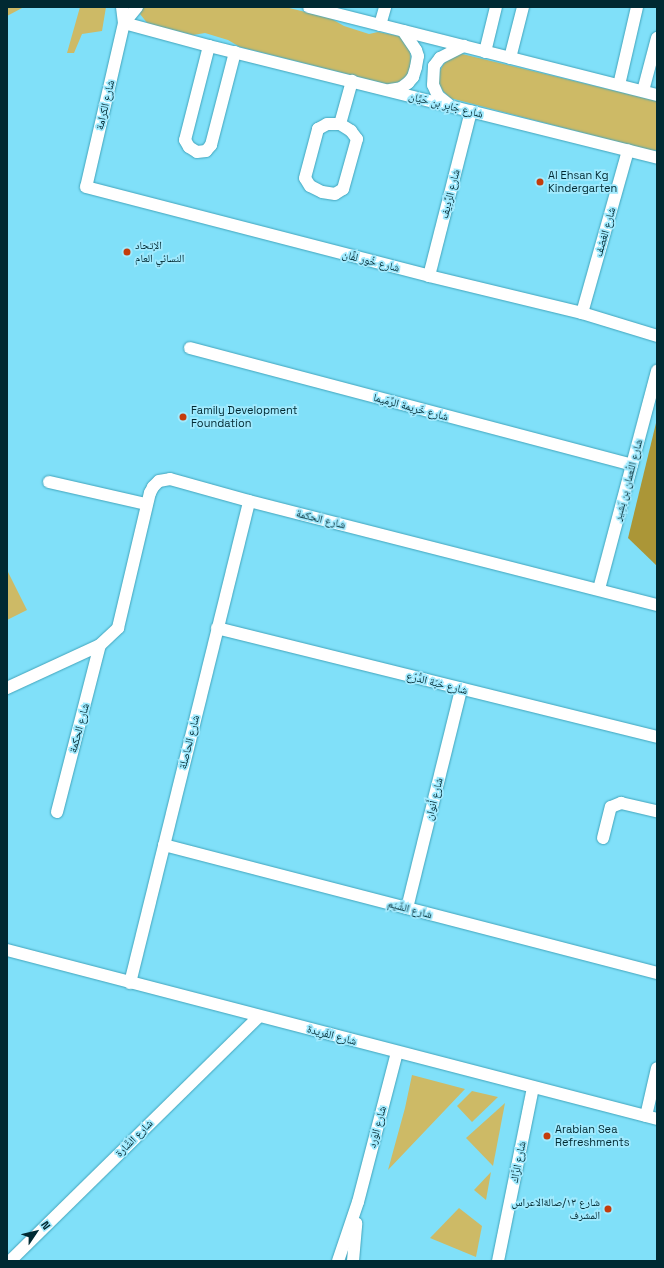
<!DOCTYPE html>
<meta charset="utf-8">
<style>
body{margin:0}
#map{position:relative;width:664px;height:1268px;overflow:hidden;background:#80e0f9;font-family:"Space Grotesk","Noto Naskh Arabic",sans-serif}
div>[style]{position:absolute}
.green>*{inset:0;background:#cdba66}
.forest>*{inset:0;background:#ab9637}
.roads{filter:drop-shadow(0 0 1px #41a4bc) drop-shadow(0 0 1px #41a4bc)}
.minor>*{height:12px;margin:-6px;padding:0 6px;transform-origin:6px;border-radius:6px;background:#fff}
.dots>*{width:11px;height:11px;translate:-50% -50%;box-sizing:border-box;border:2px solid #a1eafe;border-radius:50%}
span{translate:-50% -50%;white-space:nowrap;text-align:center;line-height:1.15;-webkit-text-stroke:3.5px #a1eafe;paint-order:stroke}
.street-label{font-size:11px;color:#002932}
.poi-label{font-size:11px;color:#002932}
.left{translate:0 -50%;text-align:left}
.right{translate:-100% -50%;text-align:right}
.frame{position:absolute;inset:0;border:8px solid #002932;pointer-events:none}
.north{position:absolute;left:16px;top:1212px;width:40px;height:40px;-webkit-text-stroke:3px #a1eafe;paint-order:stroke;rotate:55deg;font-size:11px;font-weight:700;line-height:16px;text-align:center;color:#002932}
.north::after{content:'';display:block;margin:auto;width:14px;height:18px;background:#002932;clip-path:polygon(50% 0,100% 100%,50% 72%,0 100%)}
</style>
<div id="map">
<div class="green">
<i style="clip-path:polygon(7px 7px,24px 7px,7px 16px)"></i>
<i style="clip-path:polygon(80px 7px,106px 7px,102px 31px,82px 34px,74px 53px,67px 53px)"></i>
<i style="clip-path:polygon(142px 7px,285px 7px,330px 18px,344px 26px,369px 34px,378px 32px,399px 36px,406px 41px,410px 49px,411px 66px,408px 75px,401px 81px,395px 84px,386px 84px,240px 47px,228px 40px,205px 33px,193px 35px,148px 24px,140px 14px)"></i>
<i style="clip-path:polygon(462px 54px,657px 101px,657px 150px,652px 151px,450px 98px,443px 91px,438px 82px,439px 73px,443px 65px,450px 57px)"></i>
<i style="clip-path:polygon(7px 570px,27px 610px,7px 620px)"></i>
<i style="clip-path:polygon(412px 1075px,465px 1089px,388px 1170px,405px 1108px)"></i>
<i style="clip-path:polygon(472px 1091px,498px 1097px,472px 1122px,457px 1106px)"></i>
<i style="clip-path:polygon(505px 1103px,493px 1166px,466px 1138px)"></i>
<i style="clip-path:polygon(491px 1172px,486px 1200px,474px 1190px)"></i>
<i style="clip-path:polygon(459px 1208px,482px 1226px,476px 1257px,430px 1238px)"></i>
</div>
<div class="forest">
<i style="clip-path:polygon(657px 419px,657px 566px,628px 538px)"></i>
</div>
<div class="roads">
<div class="minor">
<i style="left:122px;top:7px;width:16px;rotate:83deg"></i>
<i style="left:124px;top:23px;width:168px;rotate:103deg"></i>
<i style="left:86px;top:187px;width:354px;rotate:14.5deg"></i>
<i style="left:429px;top:276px;width:157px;rotate:13.6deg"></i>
<i style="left:582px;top:313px;width:78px;rotate:17deg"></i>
<i style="left:309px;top:7px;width:359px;rotate:14.2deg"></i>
<i style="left:124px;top:23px;width:88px;rotate:15.1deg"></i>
<i style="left:209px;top:46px;width:462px;rotate:14deg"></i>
<i style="left:124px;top:23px;width:21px;rotate:-51deg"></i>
<i style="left:380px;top:25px;width:19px;rotate:-74deg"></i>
<i style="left:209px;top:46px;width:97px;rotate:104.3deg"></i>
<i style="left:185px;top:140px;width:8px;rotate:60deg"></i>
<i style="left:189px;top:147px;width:9px;rotate:32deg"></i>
<i style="left:197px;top:152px;width:9px;rotate:-6deg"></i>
<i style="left:206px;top:151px;width:8px;rotate:-50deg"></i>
<i style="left:211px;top:145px;width:96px;rotate:-75.5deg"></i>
<i style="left:485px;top:52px;width:46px;rotate:-76.3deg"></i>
<i style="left:510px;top:58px;width:53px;rotate:-75.7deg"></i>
<i style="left:619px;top:85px;width:80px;rotate:-77deg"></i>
<i style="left:390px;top:90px;width:11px;rotate:-10deg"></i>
<i style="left:401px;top:88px;width:9px;rotate:-36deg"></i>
<i style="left:408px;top:83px;width:8px;rotate:-50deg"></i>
<i style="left:413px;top:77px;width:10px;rotate:-73deg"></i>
<i style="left:416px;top:67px;width:11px;rotate:-80deg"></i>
<i style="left:418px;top:56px;width:6px;rotate:-108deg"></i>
<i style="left:416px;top:50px;width:23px;rotate:-124deg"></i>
<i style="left:643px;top:91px;width:55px;rotate:-75.2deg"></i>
<i style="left:448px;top:104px;width:13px;rotate:-141deg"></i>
<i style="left:438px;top:96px;width:12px;rotate:-114deg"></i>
<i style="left:433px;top:85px;width:19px;rotate:-87deg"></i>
<i style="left:434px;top:66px;width:10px;rotate:-53deg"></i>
<i style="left:440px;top:58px;width:27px;rotate:-27deg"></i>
<i style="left:327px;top:124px;width:13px"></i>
<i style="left:340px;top:124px;width:13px;rotate:32deg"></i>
<i style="left:351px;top:131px;width:10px;rotate:53deg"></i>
<i style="left:357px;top:139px;width:52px;rotate:105.6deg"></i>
<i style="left:343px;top:189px;width:9px;rotate:148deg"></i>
<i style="left:335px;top:194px;width:13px;rotate:-171deg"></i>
<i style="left:322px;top:192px;width:13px;rotate:-153deg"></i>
<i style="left:310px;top:186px;width:9px;rotate:-122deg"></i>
<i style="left:305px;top:178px;width:51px;rotate:-75.1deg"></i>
<i style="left:318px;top:129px;width:10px;rotate:-29deg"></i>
<i style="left:340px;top:124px;width:45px;rotate:-74.4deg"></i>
<i style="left:429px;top:276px;width:170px;rotate:-75.7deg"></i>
<i style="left:582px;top:313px;width:169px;rotate:-74.2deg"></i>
<i style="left:190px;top:348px;width:457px;rotate:14.8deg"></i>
<i style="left:49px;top:482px;width:99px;rotate:12.8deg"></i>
<i style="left:599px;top:589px;width:226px;rotate:-75.1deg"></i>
<i style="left:217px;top:628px;width:453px;rotate:13.9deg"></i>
<i style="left:7px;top:688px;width:102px;rotate:-24.8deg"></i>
<i style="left:100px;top:645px;width:25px;rotate:-43deg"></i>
<i style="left:118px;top:628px;width:139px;rotate:-76.7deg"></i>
<i style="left:150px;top:493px;width:7px;rotate:-63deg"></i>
<i style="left:153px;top:487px;width:8px;rotate:-45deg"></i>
<i style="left:159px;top:481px;width:11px;rotate:-10deg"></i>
<i style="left:170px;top:479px;width:82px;rotate:15.6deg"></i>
<i style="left:249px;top:501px;width:421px;rotate:14.3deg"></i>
<i style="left:57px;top:812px;width:172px;rotate:-75.6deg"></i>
<i style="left:603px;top:838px;width:32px;rotate:-76deg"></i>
<i style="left:611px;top:807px;width:11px;rotate:-22deg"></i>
<i style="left:621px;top:803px;width:37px;rotate:13deg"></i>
<i style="left:164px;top:845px;width:509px;rotate:14.55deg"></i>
<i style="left:407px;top:908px;width:226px;rotate:-76.1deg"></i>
<i style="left:7px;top:950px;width:672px;rotate:14.57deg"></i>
<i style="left:130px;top:983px;width:496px;rotate:-76.1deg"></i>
<i style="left:646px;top:1116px;width:49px;rotate:-77.1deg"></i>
<i style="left:10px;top:1261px;width:349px;rotate:-44.5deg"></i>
<i style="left:338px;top:1261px;width:62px;rotate:-71.3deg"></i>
<i style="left:358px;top:1202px;width:155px;rotate:-75.4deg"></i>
<i style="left:353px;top:1261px;width:38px;rotate:-85deg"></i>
<i style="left:498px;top:1261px;width:177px;rotate:-78.6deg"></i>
</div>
</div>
<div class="dots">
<i style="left:540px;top:182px;background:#c43c0b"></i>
<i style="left:127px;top:252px;background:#c43c0b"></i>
<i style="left:183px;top:417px;background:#c43c0b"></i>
<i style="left:547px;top:1136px;background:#c43c0b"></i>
<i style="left:608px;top:1209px;background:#c43c0b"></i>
</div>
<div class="street-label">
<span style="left:105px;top:105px;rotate:-77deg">شارع الكرامة</span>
<span style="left:446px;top:105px;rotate:14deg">شارع جَابِر بن حَيَّان</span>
<span style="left:450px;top:194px;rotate:-76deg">شارع الرَّدِيف</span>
<span style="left:605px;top:232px;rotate:-74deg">شارع الغضف</span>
<span style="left:371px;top:261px;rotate:14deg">شارع خُور لفَّان</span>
<span style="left:411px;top:407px;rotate:15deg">شارع خَرِيمة الرِّمَيما</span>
<span style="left:628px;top:480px;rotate:-75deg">شارع النُّعمان بن بَشِير</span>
<span style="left:321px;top:519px;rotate:14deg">شارع الحكمة</span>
<span style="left:437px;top:683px;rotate:14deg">شارع خبَة الدُّرُع</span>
<span style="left:79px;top:728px;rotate:-75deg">شارع الحكمة</span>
<span style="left:189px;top:742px;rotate:-76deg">شارع الحاصلة</span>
<span style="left:434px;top:799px;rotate:-76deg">شارع أَنوان</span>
<span style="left:410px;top:909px;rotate:15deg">شارع الشِّيَم</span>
<span style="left:332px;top:1035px;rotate:15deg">شارع الفَرِيدة</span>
<span style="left:377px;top:1127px;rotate:-75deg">شارع الوَرد</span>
<span style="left:134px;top:1138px;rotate:-45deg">شارع الشَّارة</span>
<span style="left:518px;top:1162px;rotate:-79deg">شارع الرَّاك</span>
</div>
<div class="poi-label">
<span class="left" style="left:548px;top:182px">Al Ehsan Kg<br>Kindergarten</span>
<span class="left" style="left:135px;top:252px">الإتحاد<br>النسائي العام</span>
<span class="left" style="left:191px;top:417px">Family Development<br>Foundation</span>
<span class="left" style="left:555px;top:1136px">Arabian Sea<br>Refreshments</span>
<span class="right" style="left:600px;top:1209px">شارع ١٣/صالةالاعراس<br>المشرف</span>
</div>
<div class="frame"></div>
<div class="north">N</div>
</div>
